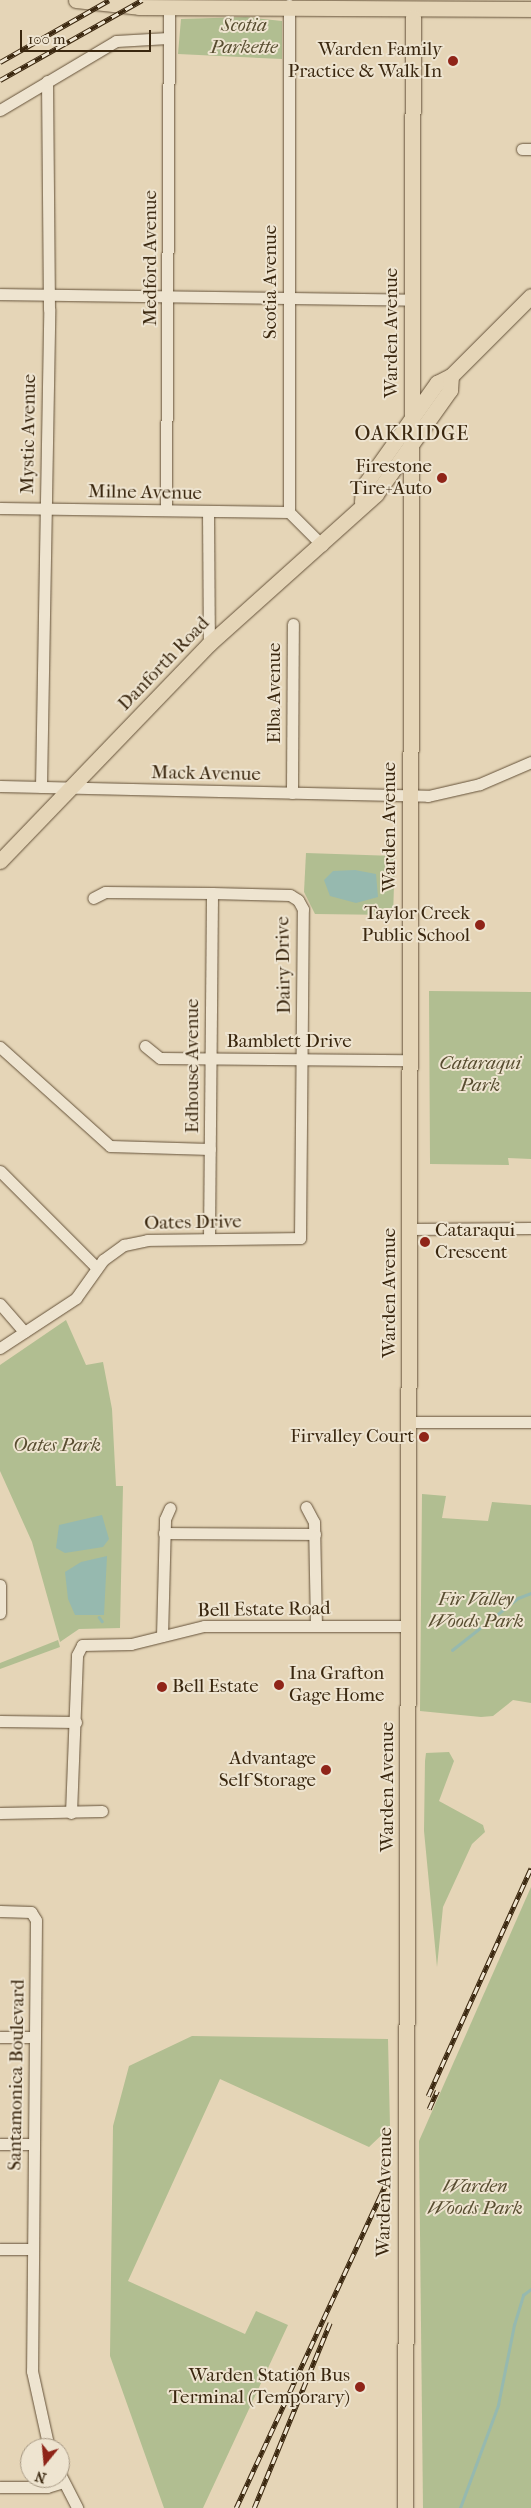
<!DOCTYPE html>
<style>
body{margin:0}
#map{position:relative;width:531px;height:2508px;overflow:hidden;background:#e5d5b7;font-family:"IM FELL French Canon",serif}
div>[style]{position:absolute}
.green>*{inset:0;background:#b1be91}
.water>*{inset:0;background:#96b9af}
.stream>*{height:2.5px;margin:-1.25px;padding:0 1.25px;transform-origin:1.25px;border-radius:1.25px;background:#96b9af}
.roads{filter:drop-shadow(0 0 1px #655239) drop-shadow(0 0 1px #655239)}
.minor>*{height:11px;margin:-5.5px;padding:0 5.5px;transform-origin:5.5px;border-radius:5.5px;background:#eee4d0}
.major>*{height:15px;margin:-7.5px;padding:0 7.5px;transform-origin:7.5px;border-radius:7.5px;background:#e5d5b7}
.rail>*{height:4.5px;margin-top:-2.25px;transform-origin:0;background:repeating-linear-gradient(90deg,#eee4d0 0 8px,#3a270f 0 16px);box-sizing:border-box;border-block:1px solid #3a270f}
.dots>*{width:14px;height:14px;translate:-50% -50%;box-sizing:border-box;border:2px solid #eee4d0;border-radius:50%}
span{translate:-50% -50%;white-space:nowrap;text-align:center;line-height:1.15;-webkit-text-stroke:4px #eee4d0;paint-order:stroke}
.park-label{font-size:19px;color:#584d30;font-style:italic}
.poi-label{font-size:19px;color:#3a270f}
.right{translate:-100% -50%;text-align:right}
.left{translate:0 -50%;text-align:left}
.street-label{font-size:19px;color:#3a270f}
.neighbourhood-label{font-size:20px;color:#3a270f;letter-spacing:1px}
.north{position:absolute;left:20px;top:2438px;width:50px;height:50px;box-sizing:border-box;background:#eee4d0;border:1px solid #a69883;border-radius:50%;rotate:197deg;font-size:14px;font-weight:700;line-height:20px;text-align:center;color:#3a270f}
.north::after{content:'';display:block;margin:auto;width:18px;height:22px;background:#8f2418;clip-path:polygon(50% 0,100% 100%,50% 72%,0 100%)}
.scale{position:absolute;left:20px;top:30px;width:131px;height:22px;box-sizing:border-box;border:2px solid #3a270f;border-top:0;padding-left:6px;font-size:15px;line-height:18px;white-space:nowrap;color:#3a270f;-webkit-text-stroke:4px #eee4d0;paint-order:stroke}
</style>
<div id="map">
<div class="green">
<i style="clip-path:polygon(246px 17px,282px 21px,282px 59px,178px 54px,181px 19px)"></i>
<i style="clip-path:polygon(306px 853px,395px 856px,393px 915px,315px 914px,304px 892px)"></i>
<i style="clip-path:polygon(429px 991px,531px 992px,531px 1159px,508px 1158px,509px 1165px,430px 1164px)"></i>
<i style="clip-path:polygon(66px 1320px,86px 1365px,103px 1362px,112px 1409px,116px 1486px,123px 1486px,120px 1628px,79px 1629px,60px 1642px,32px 1542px,0 1471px,0 1365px)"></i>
<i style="clip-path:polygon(422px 1494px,446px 1496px,442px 1518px,488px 1521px,492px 1502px,531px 1505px,531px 1703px,513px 1700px,493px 1716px,481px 1717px,420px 1711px)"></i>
<i style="clip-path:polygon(58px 1640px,60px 1647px,0 1669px,0 1663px)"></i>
<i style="clip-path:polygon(449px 1752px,454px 1761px,439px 1801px,483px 1825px,485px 1832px,472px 1844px,443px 1907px,437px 1967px,424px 1831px,425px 1761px,426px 1753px)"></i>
<i style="clip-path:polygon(531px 1887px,531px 2508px,423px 2508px,419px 2141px)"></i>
<i style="clip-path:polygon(192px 2036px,388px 2039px,390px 2127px,369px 2147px,220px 2079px,128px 2281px,245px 2334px,256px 2311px,288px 2325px,203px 2508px,164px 2508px,110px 2356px,113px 2126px,129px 2066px)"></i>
</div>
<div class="water">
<i style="clip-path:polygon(355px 870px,376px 874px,378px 897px,356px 903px,330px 896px,324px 880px,333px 871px)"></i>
<i style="clip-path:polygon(102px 1515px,109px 1539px,103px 1547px,65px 1553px,56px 1548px,59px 1525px)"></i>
<i style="clip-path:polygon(107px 1556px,104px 1615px,75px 1615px,68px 1599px,65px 1572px,81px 1562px)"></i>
</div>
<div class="stream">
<i style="left:99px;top:1617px;width:5px;rotate:53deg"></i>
<i style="left:452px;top:1650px;width:84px;rotate:-38.2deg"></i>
<i style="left:518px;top:1598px;width:14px;rotate:-21deg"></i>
<i style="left:460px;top:2508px;width:110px;rotate:-69.7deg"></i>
<i style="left:498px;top:2405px;width:82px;rotate:-78.7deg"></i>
<i style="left:514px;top:2325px;width:31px;rotate:-73deg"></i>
<i style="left:523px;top:2295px;width:10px;rotate:-37deg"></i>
</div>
<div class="roads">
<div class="minor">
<i style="left:289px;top:5px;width:507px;rotate:90deg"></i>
<i style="left:289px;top:512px;width:47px;rotate:45deg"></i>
<i style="left:0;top:110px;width:135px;rotate:-30.7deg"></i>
<i style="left:116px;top:41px;width:52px;rotate:-3.3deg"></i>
<i style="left:522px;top:149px;width:9px"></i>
<i style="left:0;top:294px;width:412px;rotate:0.8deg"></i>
<i style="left:0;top:508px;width:289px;rotate:0.8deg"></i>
<i style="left:166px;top:509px;width:502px;rotate:-89.66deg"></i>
<i style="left:208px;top:511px;width:133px;rotate:89.6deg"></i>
<i style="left:0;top:786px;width:428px;rotate:1.3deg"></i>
<i style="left:428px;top:796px;width:53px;rotate:-13deg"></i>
<i style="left:480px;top:784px;width:56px;rotate:-23.3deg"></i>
<i style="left:41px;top:787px;width:478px;rotate:-89deg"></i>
<i style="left:49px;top:309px;width:228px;rotate:-90.5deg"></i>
<i style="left:292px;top:793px;width:169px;rotate:-89.7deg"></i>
<i style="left:145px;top:1046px;width:19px;rotate:39deg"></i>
<i style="left:160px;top:1058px;width:249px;rotate:0.5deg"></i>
<i style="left:0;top:1047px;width:148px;rotate:42deg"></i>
<i style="left:110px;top:1146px;width:100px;rotate:1.7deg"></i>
<i style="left:0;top:1171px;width:137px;rotate:45deg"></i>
<i style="left:410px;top:1229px;width:121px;rotate:-0.5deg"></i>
<i style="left:209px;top:1239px;width:346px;rotate:-89.5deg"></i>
<i style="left:0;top:1304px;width:37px;rotate:49deg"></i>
<i style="left:0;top:1348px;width:91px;rotate:-33.3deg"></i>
<i style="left:76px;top:1298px;width:47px;rotate:-54.6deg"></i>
<i style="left:103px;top:1260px;width:26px;rotate:-36deg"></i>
<i style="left:124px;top:1245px;width:24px;rotate:-12deg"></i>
<i style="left:147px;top:1240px;width:153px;rotate:-0.7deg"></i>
<i style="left:300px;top:1238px;width:329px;rotate:-89.5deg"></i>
<i style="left:303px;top:909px;width:10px;rotate:-119deg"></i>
<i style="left:298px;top:900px;width:9px;rotate:-148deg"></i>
<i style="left:290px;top:895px;width:78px;rotate:-178.5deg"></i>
<i style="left:212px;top:893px;width:107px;rotate:-179.5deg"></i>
<i style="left:105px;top:892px;width:13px;rotate:153deg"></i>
<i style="left:410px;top:1422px;width:121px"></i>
<i style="left:306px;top:1507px;width:17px;rotate:62deg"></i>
<i style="left:314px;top:1522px;width:104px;rotate:88.9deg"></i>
<i style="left:164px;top:1533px;width:151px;rotate:0.4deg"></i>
<i style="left:0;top:1585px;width:28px;rotate:90deg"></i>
<i style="left:162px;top:1636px;width:117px;rotate:-88.5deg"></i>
<i style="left:165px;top:1519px;width:12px;rotate:-66deg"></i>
<i style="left:0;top:1721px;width:76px;rotate:0.8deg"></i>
<i style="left:0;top:1813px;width:102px;rotate:-1.1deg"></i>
<i style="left:71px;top:1813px;width:158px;rotate:-87.8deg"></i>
<i style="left:77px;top:1655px;width:11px;rotate:-63deg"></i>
<i style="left:82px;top:1645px;width:49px;rotate:-1.2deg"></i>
<i style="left:131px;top:1644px;width:75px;rotate:-13.9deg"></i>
<i style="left:204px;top:1626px;width:204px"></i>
<i style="left:0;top:1911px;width:31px;rotate:2deg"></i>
<i style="left:31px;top:1912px;width:9px;rotate:58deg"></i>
<i style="left:36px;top:1920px;width:451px;rotate:90.5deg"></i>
<i style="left:32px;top:2371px;width:79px;rotate:77.6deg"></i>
<i style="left:0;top:2037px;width:35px"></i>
<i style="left:0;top:2144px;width:34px"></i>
<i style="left:0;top:2249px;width:32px"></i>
<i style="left:60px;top:2474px;width:38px;rotate:63deg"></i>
<i style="left:0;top:2487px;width:47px"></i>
<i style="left:47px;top:2487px;width:17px;rotate:-17deg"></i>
</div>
<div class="major">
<i style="left:76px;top:0;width:63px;rotate:6.3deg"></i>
<i style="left:139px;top:7px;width:392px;rotate:0.3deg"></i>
<i style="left:362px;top:502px;width:15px;rotate:-86deg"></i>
<i style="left:363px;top:487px;width:128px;rotate:-54.6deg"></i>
<i style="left:437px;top:383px;width:16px;rotate:-27deg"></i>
<i style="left:451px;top:376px;width:113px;rotate:-45deg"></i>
<i style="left:0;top:861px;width:301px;rotate:-46.1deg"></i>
<i style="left:209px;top:644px;width:224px;rotate:-41.9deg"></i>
<i style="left:376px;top:494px;width:128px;rotate:-54.6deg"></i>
<i style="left:450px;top:390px;width:14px;rotate:-86deg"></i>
<i style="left:405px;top:2508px;width:2491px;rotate:-89.82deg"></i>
</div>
</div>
<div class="rail">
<i style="left:0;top:62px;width:125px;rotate:-29.6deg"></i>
<i style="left:0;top:80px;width:163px;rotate:-29.4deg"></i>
<i style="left:428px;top:2096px;width:250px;rotate:-65.7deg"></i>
<i style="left:429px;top:2109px;width:20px;rotate:-66deg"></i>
<i style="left:236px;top:2508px;width:355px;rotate:-65.2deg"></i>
<i style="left:254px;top:2508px;width:200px;rotate:-67.7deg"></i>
</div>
<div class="dots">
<i style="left:453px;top:61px;background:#8f2418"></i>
<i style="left:442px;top:478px;background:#8f2418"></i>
<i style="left:480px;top:925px;background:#8f2418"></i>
<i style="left:425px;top:1242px;background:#8f2418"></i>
<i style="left:424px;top:1437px;background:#8f2418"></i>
<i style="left:279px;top:1685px;background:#8f2418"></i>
<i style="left:162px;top:1687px;background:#8f2418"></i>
<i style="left:326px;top:1770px;background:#8f2418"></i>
<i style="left:360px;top:2387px;background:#8f2418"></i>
</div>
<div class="park-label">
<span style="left:244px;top:37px">Scotia<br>Parkette</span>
<span style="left:480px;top:1075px">Cataraqui<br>Park</span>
<span style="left:57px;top:1446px">Oates Park</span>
<span style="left:476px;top:1611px">Fir Valley<br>Woods Park</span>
<span style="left:475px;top:2198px">Warden<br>Woods Park</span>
</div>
<div class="poi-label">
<span class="right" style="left:442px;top:61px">Warden Family<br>Practice &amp; Walk In</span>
<span class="right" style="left:432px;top:478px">Firestone<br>Tire+Auto</span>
<span class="right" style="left:470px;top:925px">Taylor Creek<br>Public School</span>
<span class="left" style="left:435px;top:1242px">Cataraqui<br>Crescent</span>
<span class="right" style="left:414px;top:1437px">Firvalley Court</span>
<span class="left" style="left:289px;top:1685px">Ina Grafton<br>Gage Home</span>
<span class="left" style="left:172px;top:1687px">Bell Estate</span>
<span class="right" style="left:316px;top:1770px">Advantage<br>Self Storage</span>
<span class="right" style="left:350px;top:2387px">Warden Station Bus<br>Terminal (Temporary)</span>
</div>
<div class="street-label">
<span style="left:151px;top:258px;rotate:-90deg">Medford Avenue</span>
<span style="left:271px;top:282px;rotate:-90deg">Scotia Avenue</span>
<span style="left:392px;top:333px;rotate:-90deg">Warden Avenue</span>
<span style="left:29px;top:434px;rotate:-89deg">Mystic Avenue</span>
<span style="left:145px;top:493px;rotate:1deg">Milne Avenue</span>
<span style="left:164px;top:664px;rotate:-46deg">Danforth Road</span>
<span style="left:275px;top:693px;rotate:-90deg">Elba Avenue</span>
<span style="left:206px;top:774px;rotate:1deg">Mack Avenue</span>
<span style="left:390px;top:827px;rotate:-90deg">Warden Avenue</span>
<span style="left:284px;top:965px;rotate:-91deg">Dairy Drive</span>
<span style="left:289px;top:1042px">Bamblett Drive</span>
<span style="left:193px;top:1066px;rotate:-90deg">Edhouse Avenue</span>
<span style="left:193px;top:1223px;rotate:-1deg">Oates Drive</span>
<span style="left:390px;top:1293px;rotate:-90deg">Warden Avenue</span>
<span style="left:264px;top:1610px;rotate:-1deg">Bell Estate Road</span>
<span style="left:388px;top:1787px;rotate:-90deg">Warden Avenue</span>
<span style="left:17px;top:2075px;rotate:-89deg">Santamonica Boulevard</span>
<span style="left:385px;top:2192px;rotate:-89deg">Warden Avenue</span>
</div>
<div class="neighbourhood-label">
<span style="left:412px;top:433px">OAKRIDGE</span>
</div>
<div class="north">N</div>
<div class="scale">100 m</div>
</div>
